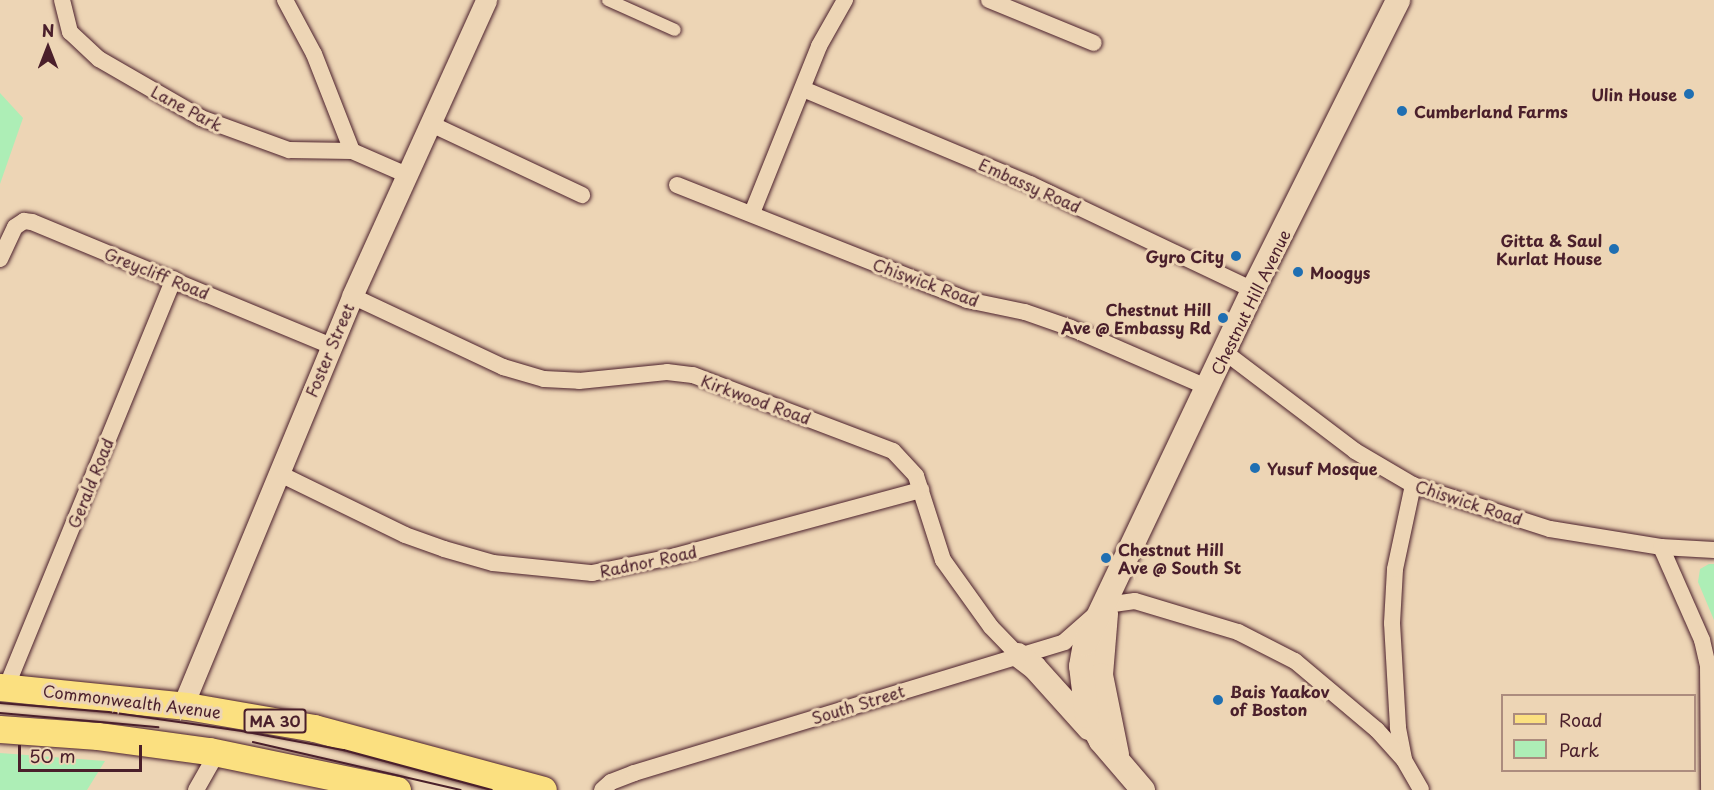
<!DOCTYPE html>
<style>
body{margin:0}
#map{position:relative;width:1714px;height:790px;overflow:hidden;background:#edd5b5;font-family:"Playpen Sans",sans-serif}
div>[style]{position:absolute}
.green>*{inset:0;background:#adeeb6}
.roads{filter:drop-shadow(0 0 2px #4a1f2b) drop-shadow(0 0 2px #4a1f2b)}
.pedestrian>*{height:12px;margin:-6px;padding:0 6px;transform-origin:6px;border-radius:6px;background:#edd5b5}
.minor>*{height:16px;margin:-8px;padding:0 8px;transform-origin:8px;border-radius:8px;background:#edd5b5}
.tertiary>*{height:21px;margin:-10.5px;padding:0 10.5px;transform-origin:10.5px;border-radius:10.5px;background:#edd5b5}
.secondary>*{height:24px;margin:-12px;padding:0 12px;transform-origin:12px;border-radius:12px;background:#edd5b5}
.primary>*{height:27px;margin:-13.5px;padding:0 13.5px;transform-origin:13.5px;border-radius:13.5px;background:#fbe080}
.tram>*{height:1.5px;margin:-0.75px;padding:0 0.75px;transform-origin:0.75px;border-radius:0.75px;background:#4a1f2b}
.dots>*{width:16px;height:16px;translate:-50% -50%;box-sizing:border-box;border:3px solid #edd5b5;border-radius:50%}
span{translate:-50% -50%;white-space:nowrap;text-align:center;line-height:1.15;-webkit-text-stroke:6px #edd5b5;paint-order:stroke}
.shield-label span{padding:2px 4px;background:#edd5b5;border:2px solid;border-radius:4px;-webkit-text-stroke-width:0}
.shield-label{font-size:15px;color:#4a1f2b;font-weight:700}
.poi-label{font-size:16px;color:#4a1f2b;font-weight:700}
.right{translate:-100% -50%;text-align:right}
.left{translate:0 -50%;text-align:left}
.street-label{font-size:16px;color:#4a1f2b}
.legend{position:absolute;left:1501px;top:694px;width:195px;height:78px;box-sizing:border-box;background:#edd5b5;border:2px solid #ac8c7e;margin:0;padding:8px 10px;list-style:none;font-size:18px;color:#4a1f2b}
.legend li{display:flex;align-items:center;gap:12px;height:30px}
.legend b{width:30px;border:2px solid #ac8c7e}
.north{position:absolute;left:18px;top:18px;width:60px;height:60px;-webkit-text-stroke:4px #edd5b5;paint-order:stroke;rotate:0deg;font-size:16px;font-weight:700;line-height:24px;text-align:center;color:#4a1f2b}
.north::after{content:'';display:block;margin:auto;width:21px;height:27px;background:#4a1f2b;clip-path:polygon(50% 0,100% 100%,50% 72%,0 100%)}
.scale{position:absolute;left:18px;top:745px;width:124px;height:27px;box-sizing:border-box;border:3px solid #4a1f2b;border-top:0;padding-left:8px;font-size:18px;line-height:21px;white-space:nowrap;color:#4a1f2b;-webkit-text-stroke:4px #edd5b5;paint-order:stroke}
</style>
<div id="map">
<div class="green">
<i style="clip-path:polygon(0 93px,23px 118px,0 184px)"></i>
<i style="clip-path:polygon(1709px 564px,1714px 564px,1714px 620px,1698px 582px,1700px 569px)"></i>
<i style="clip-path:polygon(0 753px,105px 761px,87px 790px,0 790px)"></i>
</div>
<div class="roads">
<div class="pedestrian">
<i style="left:608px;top:0;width:73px;rotate:24.1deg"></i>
</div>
<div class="minor">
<i style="left:62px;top:0;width:33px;rotate:76deg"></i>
<i style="left:70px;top:32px;width:40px;rotate:43deg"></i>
<i style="left:99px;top:59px;width:118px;rotate:30deg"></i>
<i style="left:201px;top:118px;width:94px;rotate:20deg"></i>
<i style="left:289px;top:150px;width:63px;rotate:0.9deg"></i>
<i style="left:352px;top:151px;width:60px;rotate:23.6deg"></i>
<i style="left:285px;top:0;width:61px;rotate:61.8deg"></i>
<i style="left:314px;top:54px;width:104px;rotate:68.6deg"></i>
<i style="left:989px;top:0;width:113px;rotate:22.3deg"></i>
<i style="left:803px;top:89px;width:246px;rotate:22.7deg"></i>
<i style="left:1030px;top:184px;width:247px;rotate:25.4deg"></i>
<i style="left:431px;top:124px;width:167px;rotate:25.2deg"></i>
<i style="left:677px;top:185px;width:312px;rotate:21.6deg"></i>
<i style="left:967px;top:300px;width:59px;rotate:11.7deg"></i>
<i style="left:1025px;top:312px;width:49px;rotate:19.2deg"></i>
<i style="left:1071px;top:328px;width:150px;rotate:23.5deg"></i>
<i style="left:752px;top:213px;width:180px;rotate:-68.1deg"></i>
<i style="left:819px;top:46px;width:53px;rotate:-60.5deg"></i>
<i style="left:0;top:259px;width:35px;rotate:-65deg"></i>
<i style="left:15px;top:227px;width:11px;rotate:-34deg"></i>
<i style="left:24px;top:221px;width:8px;rotate:7deg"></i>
<i style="left:32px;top:222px;width:324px;rotate:22.5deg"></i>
<i style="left:352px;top:296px;width:167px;rotate:25.2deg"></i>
<i style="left:503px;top:367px;width:43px;rotate:16.3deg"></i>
<i style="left:544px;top:379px;width:35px;rotate:3deg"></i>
<i style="left:579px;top:381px;width:88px;rotate:-5.8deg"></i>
<i style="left:667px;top:372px;width:26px;rotate:7deg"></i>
<i style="left:693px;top:375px;width:214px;rotate:20.8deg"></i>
<i style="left:893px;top:451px;width:34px;rotate:47deg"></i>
<i style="left:916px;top:476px;width:88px;rotate:72.2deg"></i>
<i style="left:943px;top:560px;width:82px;rotate:54.4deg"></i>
<i style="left:991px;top:627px;width:39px;rotate:46deg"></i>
<i style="left:1226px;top:353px;width:162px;rotate:37.2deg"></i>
<i style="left:1355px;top:451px;width:67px;rotate:30.4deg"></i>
<i style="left:1413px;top:485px;width:144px;rotate:17.8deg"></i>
<i style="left:1550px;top:529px;width:112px;rotate:9.2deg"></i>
<i style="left:1661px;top:547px;width:53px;rotate:3.2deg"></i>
<i style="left:278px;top:473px;width:141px;rotate:26deg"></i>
<i style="left:405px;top:535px;width:41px;rotate:19.7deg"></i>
<i style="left:444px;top:549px;width:51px;rotate:15.9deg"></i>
<i style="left:493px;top:563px;width:100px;rotate:5.8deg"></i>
<i style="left:592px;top:573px;width:86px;rotate:-11.4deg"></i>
<i style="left:676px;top:556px;width:254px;rotate:-15.1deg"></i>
<i style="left:1661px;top:547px;width:102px;rotate:66.2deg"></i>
<i style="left:1702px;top:640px;width:27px;rotate:77deg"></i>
<i style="left:1708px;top:666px;width:124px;rotate:89.5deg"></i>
<i style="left:6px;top:688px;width:442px;rotate:-67.7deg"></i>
<i style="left:1404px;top:759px;width:33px;rotate:-101deg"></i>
<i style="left:1398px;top:727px;width:104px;rotate:-93.3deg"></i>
<i style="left:1392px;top:623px;width:54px;rotate:-86.8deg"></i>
<i style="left:1395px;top:569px;width:86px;rotate:-77.9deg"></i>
<i style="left:196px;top:790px;width:43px;rotate:-60.4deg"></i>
<i style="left:602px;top:790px;width:12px;rotate:-42deg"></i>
<i style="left:611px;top:782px;width:25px;rotate:-21deg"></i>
<i style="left:634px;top:773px;width:450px;rotate:-16.9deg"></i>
<i style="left:1064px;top:642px;width:56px;rotate:-41.4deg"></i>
<i style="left:1106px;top:605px;width:29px;rotate:-8deg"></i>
<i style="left:1135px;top:601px;width:108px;rotate:16.8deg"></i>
<i style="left:1238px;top:632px;width:64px;rotate:27deg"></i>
<i style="left:1295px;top:661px;width:107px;rotate:40.1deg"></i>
<i style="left:1377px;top:730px;width:40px;rotate:48deg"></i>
<i style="left:1404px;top:760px;width:34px;rotate:60deg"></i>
</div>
<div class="tertiary">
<i style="left:183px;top:705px;width:443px;rotate:-67.5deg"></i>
<i style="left:352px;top:296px;width:325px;rotate:-65.6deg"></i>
</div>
<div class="secondary">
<i style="left:1106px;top:614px;width:61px;rotate:94.7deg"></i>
<i style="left:1101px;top:675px;width:81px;rotate:78.6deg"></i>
<i style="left:1018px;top:655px;width:21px;rotate:37deg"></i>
<i style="left:1035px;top:668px;width:81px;rotate:48deg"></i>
<i style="left:1143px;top:790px;width:65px;rotate:-130.6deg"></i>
<i style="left:1101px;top:741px;width:29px;rotate:-119deg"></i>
<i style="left:1087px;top:716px;width:50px;rotate:-96.8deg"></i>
<i style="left:1081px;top:666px;width:22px;rotate:-80deg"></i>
<i style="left:1085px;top:644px;width:392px;rotate:-64.6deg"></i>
<i style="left:1253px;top:290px;width:324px;rotate:-63.4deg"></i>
</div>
<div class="primary">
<i style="left:0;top:687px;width:188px;rotate:5.8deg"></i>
<i style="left:187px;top:706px;width:129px;rotate:9.8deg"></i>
<i style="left:314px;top:728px;width:237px;rotate:15.1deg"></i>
<i style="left:0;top:729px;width:98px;rotate:4.1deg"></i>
<i style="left:98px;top:736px;width:112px;rotate:7.7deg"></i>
<i style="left:209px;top:751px;width:192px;rotate:11.7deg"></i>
</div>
</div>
<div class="tram">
<i style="left:0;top:703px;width:109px;rotate:4.7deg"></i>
<i style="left:109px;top:712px;width:134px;rotate:8.1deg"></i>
<i style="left:242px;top:731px;width:104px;rotate:10.6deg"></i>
<i style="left:344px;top:750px;width:153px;rotate:15.1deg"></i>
<i style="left:0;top:713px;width:159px;rotate:5.1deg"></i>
<i style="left:253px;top:742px;width:213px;rotate:13deg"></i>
</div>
<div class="dots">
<i style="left:1689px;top:94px;background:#1f6fb2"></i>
<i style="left:1402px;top:111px;background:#1f6fb2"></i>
<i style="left:1614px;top:249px;background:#1f6fb2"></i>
<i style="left:1236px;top:256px;background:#1f6fb2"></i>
<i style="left:1298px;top:272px;background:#1f6fb2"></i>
<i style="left:1223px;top:318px;background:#1f6fb2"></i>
<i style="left:1255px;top:468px;background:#1f6fb2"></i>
<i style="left:1106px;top:558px;background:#1f6fb2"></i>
<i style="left:1218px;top:700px;background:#1f6fb2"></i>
</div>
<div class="shield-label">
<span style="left:275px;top:721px">MA 30</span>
</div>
<div class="poi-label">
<span class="right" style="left:1677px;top:94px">Ulin House</span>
<span class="left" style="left:1414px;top:111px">Cumberland Farms</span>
<span class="right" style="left:1602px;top:249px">Gitta &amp; Saul<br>Kurlat House</span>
<span class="right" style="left:1224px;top:256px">Gyro City</span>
<span class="left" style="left:1310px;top:272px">Moogys</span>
<span class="right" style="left:1211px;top:318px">Chestnut Hill<br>Ave @ Embassy Rd</span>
<span class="left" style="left:1267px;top:468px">Yusuf Mosque</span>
<span class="left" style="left:1118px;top:558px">Chestnut Hill<br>Ave @ South St</span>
<span class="left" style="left:1230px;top:700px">Bais Yaakov<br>of Boston</span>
</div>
<div class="street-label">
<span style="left:187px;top:108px;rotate:28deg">Lane Park</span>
<span style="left:1030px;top:185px;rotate:24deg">Embassy Road</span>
<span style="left:157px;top:273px;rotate:22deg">Greycliff Road</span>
<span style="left:926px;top:282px;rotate:20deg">Chiswick Road</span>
<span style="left:1250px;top:302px;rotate:-64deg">Chestnut Hill Avenue</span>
<span style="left:329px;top:350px;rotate:-67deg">Foster Street</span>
<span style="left:756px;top:399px;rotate:20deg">Kirkwood Road</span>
<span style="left:90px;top:483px;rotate:-68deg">Gerald Road</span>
<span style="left:1469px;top:502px;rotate:18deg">Chiswick Road</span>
<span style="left:648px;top:561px;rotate:-12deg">Radnor Road</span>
<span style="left:132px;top:701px;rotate:7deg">Commonwealth Avenue</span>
<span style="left:858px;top:704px;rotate:-17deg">South Street</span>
</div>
<ul class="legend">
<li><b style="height:8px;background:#fbe080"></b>Road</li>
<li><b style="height:16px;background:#adeeb6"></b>Park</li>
</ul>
<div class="north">N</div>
<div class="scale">50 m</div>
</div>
